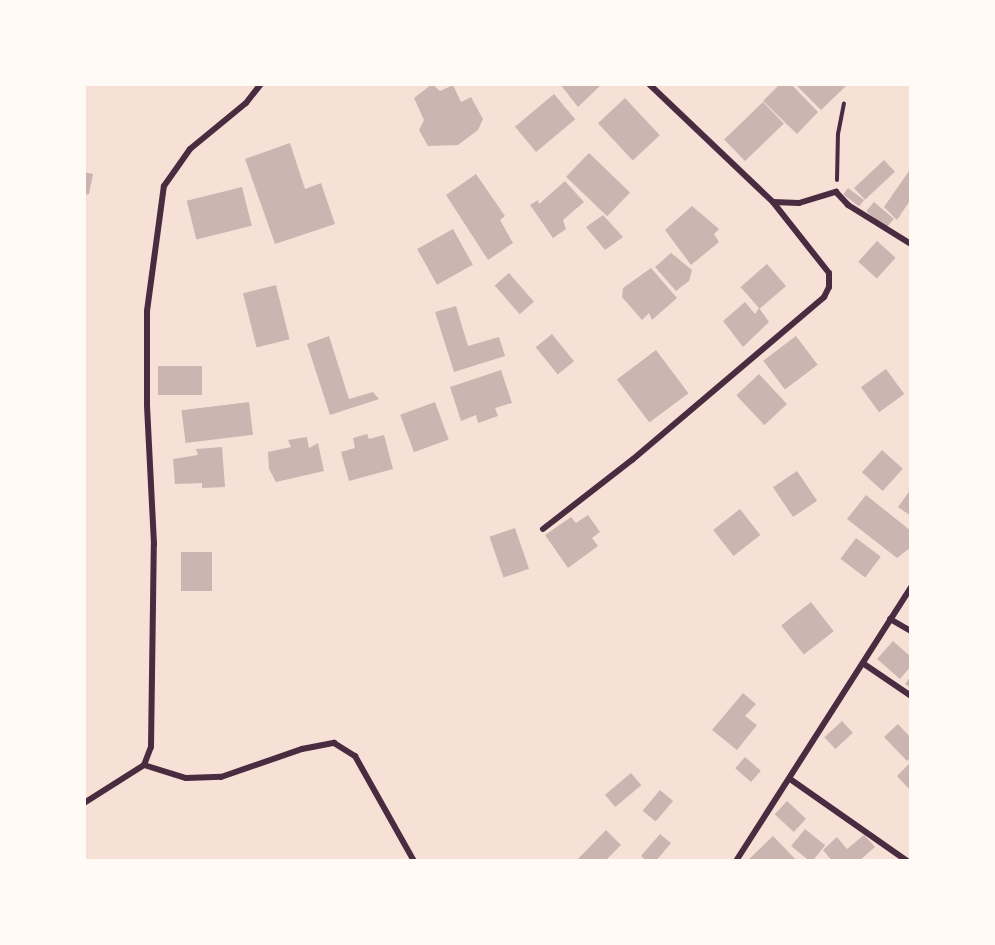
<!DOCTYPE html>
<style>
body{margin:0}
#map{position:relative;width:995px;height:945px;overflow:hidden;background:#f7e1d7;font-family:"Crimson Pro",serif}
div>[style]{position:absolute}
.building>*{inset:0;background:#ccb4b1;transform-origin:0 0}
.path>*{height:4px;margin:-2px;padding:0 2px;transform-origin:2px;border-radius:2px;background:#4a2c40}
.minor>*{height:6px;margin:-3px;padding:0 3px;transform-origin:3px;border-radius:3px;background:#4a2c40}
span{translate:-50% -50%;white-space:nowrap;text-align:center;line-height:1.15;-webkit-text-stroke:4.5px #fffaf5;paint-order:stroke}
.frame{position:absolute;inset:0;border:86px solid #fffaf5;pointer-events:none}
</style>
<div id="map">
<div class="building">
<i style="clip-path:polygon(432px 84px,440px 91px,453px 85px,461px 102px,471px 97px,483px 119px,478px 130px,458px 145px,428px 146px,419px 130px,424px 120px,414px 98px)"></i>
<i style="clip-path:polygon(560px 84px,600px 84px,601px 85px,578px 107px)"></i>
<i style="clip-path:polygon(780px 84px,791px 84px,818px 112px,797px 134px,763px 101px)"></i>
<i style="clip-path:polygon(795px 84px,848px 84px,821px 110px)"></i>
<i style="left:554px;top:94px;width:33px;height:51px;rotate:50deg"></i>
<i style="left:625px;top:98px;width:51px;height:37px;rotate:47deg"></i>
<i style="left:763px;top:102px;width:30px;height:54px;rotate:46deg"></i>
<i style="clip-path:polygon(290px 143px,305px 189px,321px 183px,335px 224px,275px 244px,245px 159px)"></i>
<i style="left:589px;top:153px;width:57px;height:33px;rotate:44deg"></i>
<i style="left:884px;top:160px;width:16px;height:41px;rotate:47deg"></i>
<i style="clip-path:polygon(911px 168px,911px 199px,897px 220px,884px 207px)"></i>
<i style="clip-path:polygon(84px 172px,93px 174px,89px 194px,84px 195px)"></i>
<i style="clip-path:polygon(476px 174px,505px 216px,500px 220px,513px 243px,488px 260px,446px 195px)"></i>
<i style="clip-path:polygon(565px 181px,584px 202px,563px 220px,566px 229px,553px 238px,530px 205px,538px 200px,539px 204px)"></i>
<i style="left:242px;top:187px;width:40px;height:57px;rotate:76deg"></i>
<i style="left:848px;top:188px;width:20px;height:8px;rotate:37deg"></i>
<i style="left:874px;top:202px;width:26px;height:12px;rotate:40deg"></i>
<i style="clip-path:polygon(692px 206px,719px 229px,714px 234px,719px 242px,691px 265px,665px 230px)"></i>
<i style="clip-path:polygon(603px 215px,623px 237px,605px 250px,586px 227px)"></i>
<i style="left:453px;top:229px;width:41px;height:41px;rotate:61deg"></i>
<i style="left:877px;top:241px;width:25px;height:28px;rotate:42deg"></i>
<i style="clip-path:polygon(671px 253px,692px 270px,689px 281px,676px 291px,655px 267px)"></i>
<i style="left:767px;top:264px;width:29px;height:35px;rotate:49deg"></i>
<i style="clip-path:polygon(651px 268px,677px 298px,652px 320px,649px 313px,642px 320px,622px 297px,623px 288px)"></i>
<i style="left:509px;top:273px;width:38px;height:19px;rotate:49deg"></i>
<i style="left:276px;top:285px;width:56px;height:34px;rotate:76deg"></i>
<i style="clip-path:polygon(745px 302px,755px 314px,759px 308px,769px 322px,743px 347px,723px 321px)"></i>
<i style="clip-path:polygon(456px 306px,468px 346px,499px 337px,505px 356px,454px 372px,435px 312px)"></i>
<i style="left:552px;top:334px;width:35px;height:21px;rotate:51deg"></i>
<i style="clip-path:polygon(329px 336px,349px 399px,373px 392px,379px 399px,330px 415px,307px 344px)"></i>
<i style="left:796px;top:336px;width:36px;height:41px;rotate:53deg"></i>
<i style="left:656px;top:350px;width:54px;height:49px;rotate:53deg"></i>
<i style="left:158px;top:366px;width:44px;height:29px"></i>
<i style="left:886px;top:369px;width:31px;height:31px;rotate:54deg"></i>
<i style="clip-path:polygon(501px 370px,512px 403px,495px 408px,498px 416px,478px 423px,476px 415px,461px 421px,450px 387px)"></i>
<i style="left:759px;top:374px;width:41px;height:31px;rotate:47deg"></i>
<i style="left:249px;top:402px;width:33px;height:68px;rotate:83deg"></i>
<i style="left:435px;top:402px;width:40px;height:37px;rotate:70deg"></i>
<i style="clip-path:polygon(367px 434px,369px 439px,384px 435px,393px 469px,349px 481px,341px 452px,355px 448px,353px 438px)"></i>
<i style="clip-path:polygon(307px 437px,309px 448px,318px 443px,324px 471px,276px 482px,269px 469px,268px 452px,291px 447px,288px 440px)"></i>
<i style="clip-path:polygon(222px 447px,225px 487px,202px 488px,202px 483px,175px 484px,173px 459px,198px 455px,196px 449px)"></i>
<i style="left:882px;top:450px;width:28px;height:30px;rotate:42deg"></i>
<i style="left:797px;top:471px;width:36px;height:29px;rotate:56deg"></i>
<i style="clip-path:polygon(911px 489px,911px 516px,898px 507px)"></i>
<i style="clip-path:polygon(866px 495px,911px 531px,911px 547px,897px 558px,847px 519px)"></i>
<i style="left:740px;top:509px;width:33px;height:34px;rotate:52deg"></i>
<i style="clip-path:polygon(588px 515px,600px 532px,592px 538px,598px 546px,568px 568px,545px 535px,571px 517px,576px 523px)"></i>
<i style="left:515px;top:528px;width:43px;height:27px;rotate:71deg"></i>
<i style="left:856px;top:538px;width:31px;height:26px;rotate:37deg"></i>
<i style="left:181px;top:552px;width:31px;height:39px"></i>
<i style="left:811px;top:602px;width:37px;height:38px;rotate:52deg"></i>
<i style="clip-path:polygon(893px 641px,911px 657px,911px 666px,900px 679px,877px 659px)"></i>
<i style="clip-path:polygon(911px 676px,911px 688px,905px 684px)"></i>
<i style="clip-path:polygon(743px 693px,756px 704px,745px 716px,757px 725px,737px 750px,712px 730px)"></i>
<i style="left:842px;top:721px;width:16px;height:24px;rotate:47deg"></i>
<i style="clip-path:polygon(898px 724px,911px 738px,911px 757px,907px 761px,884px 737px)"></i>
<i style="left:745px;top:757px;width:21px;height:15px;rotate:41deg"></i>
<i style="clip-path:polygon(911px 762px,911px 791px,897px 776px)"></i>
<i style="left:631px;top:773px;width:16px;height:34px;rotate:50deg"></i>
<i style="left:660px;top:790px;width:17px;height:27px;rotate:40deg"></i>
<i style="left:787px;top:801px;width:26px;height:18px;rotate:43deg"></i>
<i style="left:805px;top:829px;width:26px;height:22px;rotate:39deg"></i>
<i style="clip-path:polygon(606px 830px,621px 845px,605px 861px,576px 861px)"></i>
<i style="clip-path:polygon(660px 834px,671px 843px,656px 861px,647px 861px,641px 856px)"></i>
<i style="clip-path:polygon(864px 835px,875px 847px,859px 861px,832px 861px,823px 850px,837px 837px,847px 849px)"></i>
<i style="clip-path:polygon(773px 836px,797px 861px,747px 861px)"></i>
</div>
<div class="path">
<i style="left:837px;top:180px;width:46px;rotate:-88.8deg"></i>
<i style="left:838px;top:134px;width:31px;rotate:-79deg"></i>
</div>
<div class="minor">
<i style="left:649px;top:84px;width:171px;rotate:43.6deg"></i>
<i style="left:773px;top:202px;width:26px;rotate:2deg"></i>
<i style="left:799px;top:203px;width:39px;rotate:-17deg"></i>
<i style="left:836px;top:192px;width:18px;rotate:47deg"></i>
<i style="left:848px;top:205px;width:74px;rotate:31.8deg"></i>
<i style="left:543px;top:529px;width:113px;rotate:-37.8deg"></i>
<i style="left:632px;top:460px;width:252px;rotate:-40.3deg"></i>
<i style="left:824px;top:297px;width:11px;rotate:-63deg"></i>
<i style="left:829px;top:287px;width:14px;rotate:-90deg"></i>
<i style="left:829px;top:273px;width:90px;rotate:-128.3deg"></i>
<i style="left:890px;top:619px;width:24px;rotate:30deg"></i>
<i style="left:864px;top:664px;width:57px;rotate:34.2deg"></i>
<i style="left:144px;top:765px;width:44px;rotate:17.2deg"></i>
<i style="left:186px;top:778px;width:35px;rotate:-2deg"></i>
<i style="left:221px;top:777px;width:86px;rotate:-19.1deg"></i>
<i style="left:302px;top:749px;width:33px;rotate:-11deg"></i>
<i style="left:334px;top:743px;width:25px;rotate:32deg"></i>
<i style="left:355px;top:756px;width:120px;rotate:60.7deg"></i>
<i style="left:790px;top:779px;width:143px;rotate:35deg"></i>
<i style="left:84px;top:803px;width:71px;rotate:-32.3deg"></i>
<i style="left:144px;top:765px;width:19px;rotate:-69deg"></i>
<i style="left:151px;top:747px;width:203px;rotate:-89.2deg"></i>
<i style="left:154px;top:544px;width:140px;rotate:-92.9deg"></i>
<i style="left:147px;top:404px;width:93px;rotate:-90deg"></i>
<i style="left:147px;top:311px;width:126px;rotate:-82.3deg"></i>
<i style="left:164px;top:186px;width:45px;rotate:-54.9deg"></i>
<i style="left:190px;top:149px;width:72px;rotate:-39.4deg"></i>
<i style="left:246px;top:103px;width:24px;rotate:-52deg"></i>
<i style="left:736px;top:861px;width:325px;rotate:-57.4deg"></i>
</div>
<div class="frame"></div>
</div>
